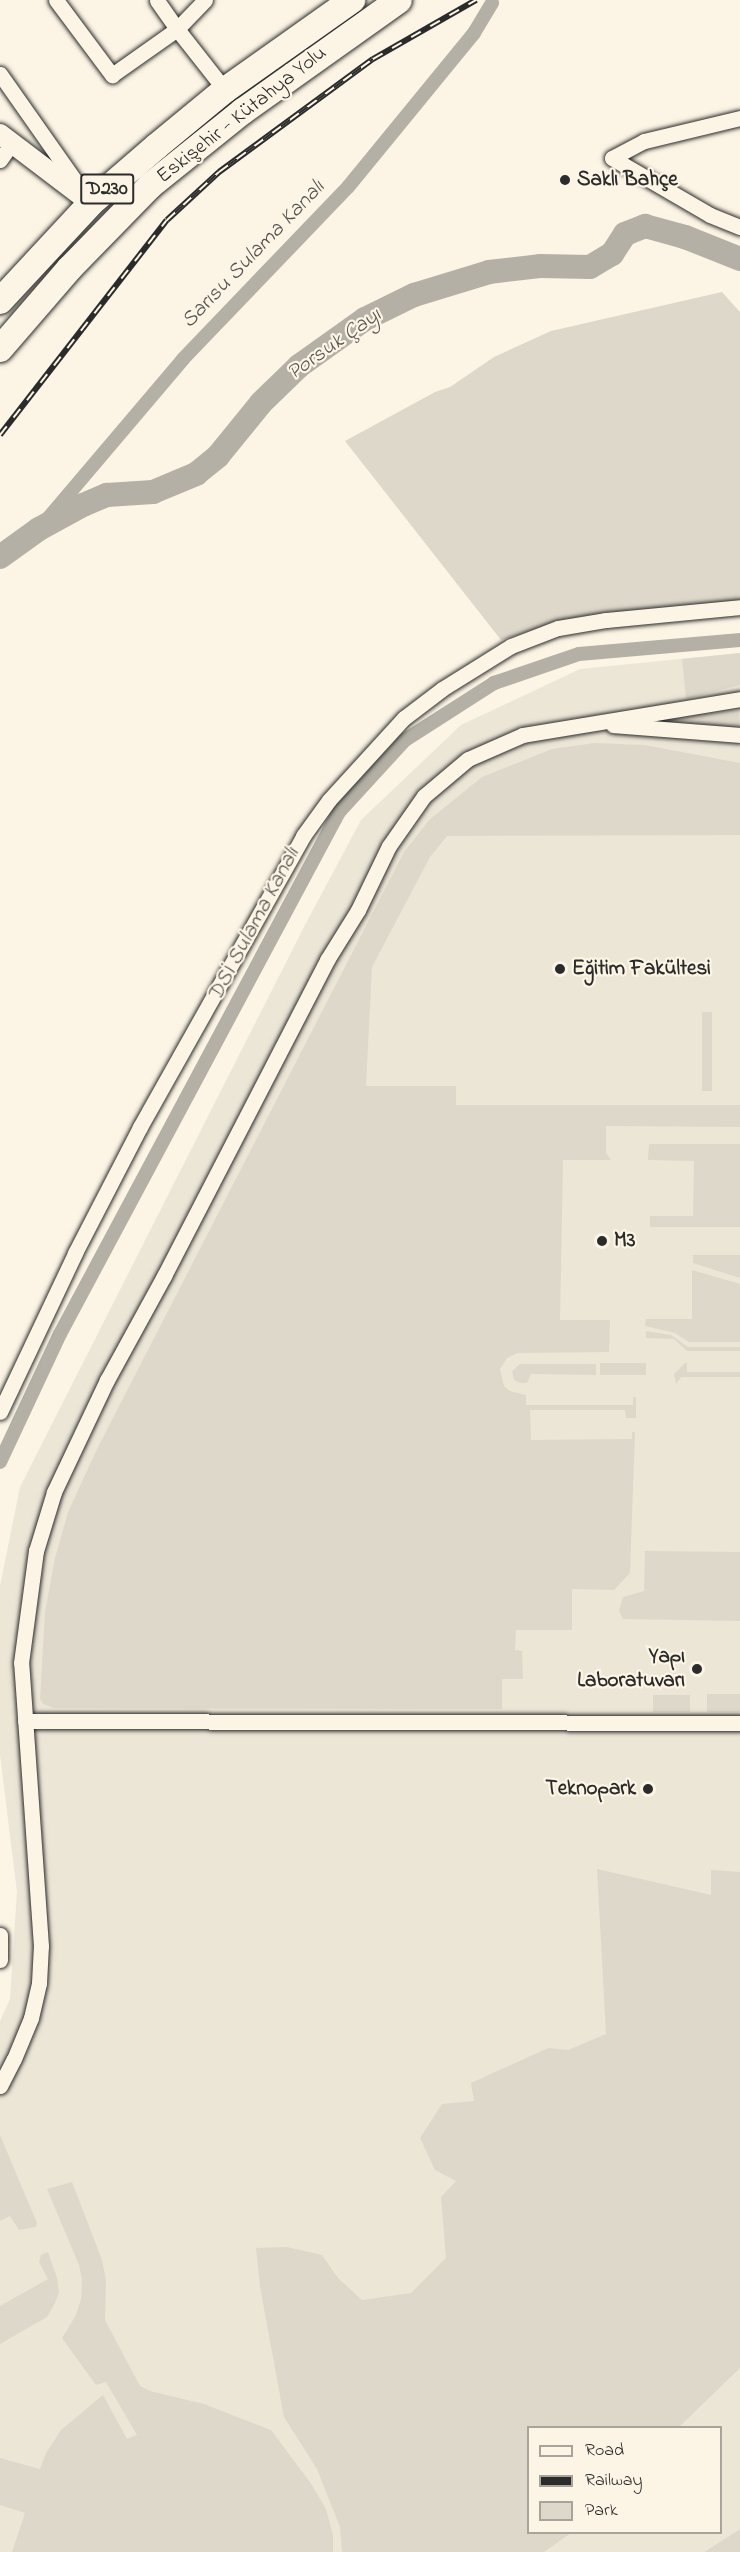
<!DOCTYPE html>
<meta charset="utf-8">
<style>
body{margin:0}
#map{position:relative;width:740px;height:2552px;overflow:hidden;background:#fcf5e5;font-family:"Indie Flower",sans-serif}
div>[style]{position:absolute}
.built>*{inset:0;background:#ece6d7}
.green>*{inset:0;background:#ded8ca;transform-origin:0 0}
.water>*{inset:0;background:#b4b0a5}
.canal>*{height:14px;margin:-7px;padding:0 7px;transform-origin:7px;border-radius:7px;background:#b4b0a5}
.river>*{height:24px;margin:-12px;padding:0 12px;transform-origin:12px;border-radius:12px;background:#b4b0a5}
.roads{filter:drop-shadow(0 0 2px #2b2b2b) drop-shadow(0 0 2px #2b2b2b)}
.street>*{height:15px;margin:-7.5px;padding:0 7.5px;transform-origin:7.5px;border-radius:7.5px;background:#fcf5e5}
.secondary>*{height:20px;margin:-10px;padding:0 10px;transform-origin:10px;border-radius:10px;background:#fcf5e5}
.highway>*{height:26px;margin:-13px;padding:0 13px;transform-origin:13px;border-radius:13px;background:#fcf5e5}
.rail>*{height:6px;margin-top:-3px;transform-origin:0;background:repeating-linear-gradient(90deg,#fcf5e5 0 11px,#2b2b2b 0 22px);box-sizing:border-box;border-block:2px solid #2b2b2b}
.dots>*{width:16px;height:16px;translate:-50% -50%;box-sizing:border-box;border:3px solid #fcf5e5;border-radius:50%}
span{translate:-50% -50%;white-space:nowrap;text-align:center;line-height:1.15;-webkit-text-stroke:4.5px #fcf5e5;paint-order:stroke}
.shield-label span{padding:2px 4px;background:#fcf5e5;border:2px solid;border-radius:4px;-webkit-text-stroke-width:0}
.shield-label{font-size:20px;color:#2b2b2b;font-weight:700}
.street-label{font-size:21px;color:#2b2b2b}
.poi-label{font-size:21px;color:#2b2b2b;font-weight:700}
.left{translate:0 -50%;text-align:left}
.right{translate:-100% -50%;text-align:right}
.water-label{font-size:22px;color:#545350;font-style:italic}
.legend{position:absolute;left:527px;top:2426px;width:195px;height:108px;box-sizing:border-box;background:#fcf5e5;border:2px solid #a8a49b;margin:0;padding:8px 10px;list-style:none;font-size:18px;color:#2b2b2b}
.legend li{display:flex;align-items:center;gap:12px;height:30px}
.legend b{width:30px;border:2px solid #a8a49b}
</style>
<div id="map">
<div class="built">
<i style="clip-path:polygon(evenodd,740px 653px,740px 2529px,704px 2552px,0 2552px,0 2021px,10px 1999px,17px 1892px,0 1755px,0 1586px,20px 1487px,305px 925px,361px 820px,461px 725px,580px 669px,740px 653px,528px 2428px,720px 2428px,720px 2532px,528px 2532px,528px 2428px)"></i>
</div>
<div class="green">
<i style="clip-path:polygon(722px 292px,740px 312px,740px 602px,535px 629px,501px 640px,345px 441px,435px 392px,450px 387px,494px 357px,551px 331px)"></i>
<i style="clip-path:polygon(740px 653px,740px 685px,686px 699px,682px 659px)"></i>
<i style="clip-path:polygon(739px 710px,740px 730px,649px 720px)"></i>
<i style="clip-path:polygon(595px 743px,645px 745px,740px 763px,740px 835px,447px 836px,430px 857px,372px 967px,366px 1086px,456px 1086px,456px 1105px,740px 1105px,740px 1127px,606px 1126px,606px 1153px,611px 1160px,563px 1160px,560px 1320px,610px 1320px,609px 1352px,518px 1353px,507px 1358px,500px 1369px,504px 1386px,510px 1391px,526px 1395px,526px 1405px,633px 1405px,633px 1397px,636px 1397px,636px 1418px,626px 1418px,625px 1410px,530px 1410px,531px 1440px,632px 1439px,632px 1432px,635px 1432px,630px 1573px,614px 1590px,572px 1589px,572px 1630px,516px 1630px,515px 1650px,522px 1651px,523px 1679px,502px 1679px,502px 1709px,54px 1708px,43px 1704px,40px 1699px,45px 1612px,55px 1558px,68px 1512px,97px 1449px,404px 852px,429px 820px,482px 777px,552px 749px)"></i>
<i style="left:702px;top:1012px;width:10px;height:79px"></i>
<i style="clip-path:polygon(649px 1144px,740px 1144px,740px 1227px,650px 1227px,650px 1216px,693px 1216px,694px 1161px,648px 1160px)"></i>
<i style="clip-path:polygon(693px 1255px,740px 1255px,740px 1278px,693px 1263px)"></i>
<i style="clip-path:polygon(692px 1270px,740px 1284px,740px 1342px,689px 1342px,675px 1333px,645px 1326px,646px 1319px,692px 1319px)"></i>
<i style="clip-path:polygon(646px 1331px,671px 1335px,688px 1347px,740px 1347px,740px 1351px,687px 1351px,674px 1339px,646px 1338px)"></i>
<i style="left:600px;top:1363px;width:46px;height:12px"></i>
<i style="clip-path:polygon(685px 1363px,687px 1363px,687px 1372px,740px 1372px,740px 1377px,681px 1377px,676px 1384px,674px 1374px)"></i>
<i style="clip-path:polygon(520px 1364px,596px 1364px,596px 1375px,531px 1374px,527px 1383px,520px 1383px,514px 1380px,512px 1371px)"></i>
<i style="clip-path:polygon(645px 1551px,740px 1552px,740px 1621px,623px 1619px,619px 1611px,623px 1597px,644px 1591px)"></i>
<i style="left:707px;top:1694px;width:33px;height:18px"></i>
<i style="left:653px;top:1695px;width:37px;height:17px"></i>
<i style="clip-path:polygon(597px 1869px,711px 1895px,711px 1870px,740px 1872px,740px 2368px,679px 2427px,528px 2428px,528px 2532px,571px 2533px,544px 2552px,342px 2552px,340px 2527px,317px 2469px,284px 2417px,260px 2287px,256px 2248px,287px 2247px,322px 2255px,338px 2278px,362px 2300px,411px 2293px,446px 2258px,441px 2197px,456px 2181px,435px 2170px,420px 2138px,442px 2104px,474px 2101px,471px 2083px,548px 2048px,568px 2050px,606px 2034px)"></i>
<i style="clip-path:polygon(0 2135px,37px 2223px,36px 2227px,19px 2230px,10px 2216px,0 2221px)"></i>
<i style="clip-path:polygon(72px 2182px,102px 2260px,106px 2281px,105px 2320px,140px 2386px,150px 2391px,204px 2404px,271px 2430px,312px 2485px,326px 2509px,333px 2535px,333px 2552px,12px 2552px,25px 2513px,0 2505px,0 2458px,40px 2469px,46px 2453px,61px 2430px,103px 2395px,127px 2439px,137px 2435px,106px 2382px,96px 2385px,62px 2338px,76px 2315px,81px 2299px,82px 2280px,79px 2265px,47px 2189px)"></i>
<i style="clip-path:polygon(48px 2252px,57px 2278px,59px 2292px,55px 2303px,47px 2317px,0 2344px,0 2306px,48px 2279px,39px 2262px,41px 2255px)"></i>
<i style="clip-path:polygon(740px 2529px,740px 2552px,704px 2552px)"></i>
</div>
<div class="water">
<i style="clip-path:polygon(677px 239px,715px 242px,740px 250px,740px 266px,677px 247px)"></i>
</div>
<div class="canal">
<i style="left:39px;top:529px;width:223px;rotate:-49.7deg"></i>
<i style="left:183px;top:359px;width:238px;rotate:-46.2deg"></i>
<i style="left:348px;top:187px;width:199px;rotate:-50.7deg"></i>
<i style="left:474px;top:33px;width:35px;rotate:-59deg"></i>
<i style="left:0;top:1462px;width:141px;rotate:-64.9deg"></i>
<i style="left:60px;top:1334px;width:592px;rotate:-61.88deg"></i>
<i style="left:339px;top:812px;width:98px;rotate:-47.5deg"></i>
<i style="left:405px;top:740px;width:106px;rotate:-32.6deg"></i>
<i style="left:494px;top:683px;width:90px;rotate:-18.8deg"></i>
<i style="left:579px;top:654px;width:162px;rotate:-5deg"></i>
</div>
<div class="river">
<i style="left:0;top:557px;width:48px;rotate:-35.7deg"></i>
<i style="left:39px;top:529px;width:50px;rotate:-28.6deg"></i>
<i style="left:83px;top:505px;width:26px;rotate:-23deg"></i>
<i style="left:107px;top:495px;width:46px;rotate:-3.7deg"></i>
<i style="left:153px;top:492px;width:47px;rotate:-22.7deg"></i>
<i style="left:196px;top:474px;width:28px;rotate:-39deg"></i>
<i style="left:218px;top:456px;width:68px;rotate:-50.9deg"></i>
<i style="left:261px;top:403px;width:53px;rotate:-44.2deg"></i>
<i style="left:299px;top:366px;width:81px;rotate:-35.5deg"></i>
<i style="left:365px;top:319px;width:55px;rotate:-26.1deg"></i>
<i style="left:414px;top:295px;width:78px;rotate:-17deg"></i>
<i style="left:489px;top:272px;width:51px;rotate:-6.7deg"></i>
<i style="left:540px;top:266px;width:50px;rotate:1.1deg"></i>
<i style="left:590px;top:267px;width:26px;rotate:-31deg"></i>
<i style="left:612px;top:254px;width:24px;rotate:-57deg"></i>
<i style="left:625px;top:234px;width:22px;rotate:-22deg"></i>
<i style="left:645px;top:226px;width:41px;rotate:15.4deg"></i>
<i style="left:685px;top:237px;width:59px;rotate:21.8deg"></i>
</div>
<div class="roads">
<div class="street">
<i style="left:56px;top:0;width:94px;rotate:53.3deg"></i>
<i style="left:112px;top:75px;width:80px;rotate:-35.3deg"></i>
<i style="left:177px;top:29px;width:35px;rotate:-125deg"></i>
<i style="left:205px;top:0;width:40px;rotate:134deg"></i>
<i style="left:177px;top:29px;width:78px;rotate:51.8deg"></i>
<i style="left:0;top:74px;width:144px;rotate:54.9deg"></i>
<i style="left:740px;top:118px;width:99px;rotate:166.5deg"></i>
<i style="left:644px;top:141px;width:36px;rotate:152deg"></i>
<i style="left:612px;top:158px;width:113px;rotate:30.2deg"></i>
<i style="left:710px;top:215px;width:32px;rotate:22deg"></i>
<i style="left:0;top:160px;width:21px;rotate:-55deg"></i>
<i style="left:613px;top:725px;width:127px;rotate:4.5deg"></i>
<i style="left:0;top:1412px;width:176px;rotate:-64.7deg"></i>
<i style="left:75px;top:1253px;width:142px;rotate:-62.7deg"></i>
<i style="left:140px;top:1127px;width:334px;rotate:-60.7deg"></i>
<i style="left:303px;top:836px;width:44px;rotate:-54.2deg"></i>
<i style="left:329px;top:800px;width:111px;rotate:-47.6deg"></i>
<i style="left:404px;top:718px;width:48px;rotate:-37.3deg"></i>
<i style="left:442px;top:689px;width:81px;rotate:-31.9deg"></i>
<i style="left:511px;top:646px;width:50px;rotate:-21deg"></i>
<i style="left:558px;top:628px;width:49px;rotate:-9.5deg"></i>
<i style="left:606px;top:620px;width:135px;rotate:-5.5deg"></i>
<i style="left:25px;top:1721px;width:715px;rotate:0.16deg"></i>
<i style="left:0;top:1935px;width:25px;rotate:90deg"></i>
<i style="left:0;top:2086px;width:30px;rotate:-63deg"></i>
<i style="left:14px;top:2059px;width:44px;rotate:-67.5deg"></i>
<i style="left:31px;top:2018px;width:36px;rotate:-77deg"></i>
<i style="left:39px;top:1983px;width:37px;rotate:-87deg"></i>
<i style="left:41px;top:1946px;width:284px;rotate:-94deg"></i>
<i style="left:21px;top:1663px;width:113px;rotate:-82.4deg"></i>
<i style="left:36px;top:1551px;width:62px;rotate:-73deg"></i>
<i style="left:54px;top:1492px;width:124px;rotate:-64.7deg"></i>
<i style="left:107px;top:1380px;width:119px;rotate:-61.3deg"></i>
<i style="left:164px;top:1276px;width:356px;rotate:-62.7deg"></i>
<i style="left:327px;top:960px;width:59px;rotate:-58.2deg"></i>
<i style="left:358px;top:910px;width:71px;rotate:-64.2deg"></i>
<i style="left:389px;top:846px;width:61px;rotate:-55deg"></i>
<i style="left:424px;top:796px;width:57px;rotate:-40.1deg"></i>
<i style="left:468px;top:759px;width:60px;rotate:-23.6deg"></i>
<i style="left:523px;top:735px;width:220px;rotate:-9.4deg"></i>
</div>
<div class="secondary">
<i style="left:0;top:134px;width:114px;rotate:37.2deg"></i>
</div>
<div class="highway">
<i style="left:0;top:301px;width:134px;rotate:-47.1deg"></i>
<i style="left:91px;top:203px;width:87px;rotate:-40.8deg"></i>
<i style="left:157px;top:146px;width:88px;rotate:-39.5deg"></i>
<i style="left:225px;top:90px;width:156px;rotate:-35.3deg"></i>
<i style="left:0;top:349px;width:106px;rotate:-49.2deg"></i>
<i style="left:69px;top:269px;width:117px;rotate:-45.7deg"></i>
<i style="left:151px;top:185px;width:118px;rotate:-38.8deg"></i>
<i style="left:243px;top:111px;width:191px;rotate:-35.4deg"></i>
</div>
</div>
<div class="rail">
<i style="left:0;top:435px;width:272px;rotate:-52.2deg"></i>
<i style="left:167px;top:220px;width:71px;rotate:-42.7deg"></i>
<i style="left:219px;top:172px;width:191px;rotate:-36.3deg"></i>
<i style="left:373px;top:59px;width:119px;rotate:-29.8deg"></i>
</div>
<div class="dots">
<i style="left:565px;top:180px;background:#2b2b2b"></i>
<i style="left:560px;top:969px;background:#2b2b2b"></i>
<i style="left:602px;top:1241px;background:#2b2b2b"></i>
<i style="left:697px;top:1669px;background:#2b2b2b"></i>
<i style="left:648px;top:1789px;background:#2b2b2b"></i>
</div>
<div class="shield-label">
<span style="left:107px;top:189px">D230</span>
</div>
<div class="street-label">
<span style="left:242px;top:115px;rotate:-38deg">Eskişehir - Kütahya Yolu</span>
</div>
<div class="poi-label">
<span class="left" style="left:577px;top:180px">Saklı Bahçe</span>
<span class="left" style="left:572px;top:969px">Eğitim Fakültesi</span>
<span class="left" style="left:614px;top:1241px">M3</span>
<span class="right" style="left:685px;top:1669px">Yapı<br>Laboratuvarı</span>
<span class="right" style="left:636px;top:1789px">Teknopark</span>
</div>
<div class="water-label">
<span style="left:254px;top:255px;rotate:-46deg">Sarısu Sulama Kanalı</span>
<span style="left:335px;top:345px;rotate:-35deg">Porsuk Çayı</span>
<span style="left:255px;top:925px;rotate:-62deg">DSİ Sulama Kanalı</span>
</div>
<ul class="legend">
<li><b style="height:8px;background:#fcf5e5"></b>Road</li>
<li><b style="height:8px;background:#2b2b2b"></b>Railway</li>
<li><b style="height:16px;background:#ded8ca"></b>Park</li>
</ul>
</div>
